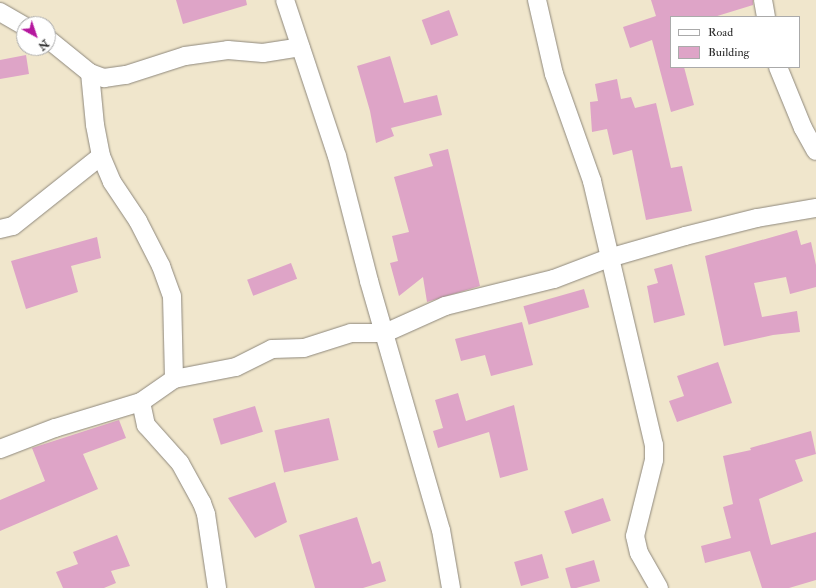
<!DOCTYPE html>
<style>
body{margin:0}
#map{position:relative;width:816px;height:588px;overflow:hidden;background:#f0e6cc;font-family:"IM FELL Double Pica",serif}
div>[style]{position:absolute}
.building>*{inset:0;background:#dea4c7;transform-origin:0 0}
.roads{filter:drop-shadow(0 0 1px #8e887c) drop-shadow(0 0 1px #8e887c)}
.minor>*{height:18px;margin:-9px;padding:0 9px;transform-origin:9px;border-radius:9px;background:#fff}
span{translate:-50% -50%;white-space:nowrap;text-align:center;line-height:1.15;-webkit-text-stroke:3px #fff;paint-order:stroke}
.legend{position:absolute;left:670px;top:16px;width:130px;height:52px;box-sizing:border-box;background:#fff;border:1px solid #aaa;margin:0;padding:5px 7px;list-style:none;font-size:12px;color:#2b2b2b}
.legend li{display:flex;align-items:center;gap:8px;height:20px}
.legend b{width:20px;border:1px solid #aaa}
.north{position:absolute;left:16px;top:16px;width:40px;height:40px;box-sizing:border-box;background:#fff;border:1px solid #aaa;border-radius:50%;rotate:140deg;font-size:11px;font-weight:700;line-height:16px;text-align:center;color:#2b2b2b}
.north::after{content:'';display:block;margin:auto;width:14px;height:18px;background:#b5179e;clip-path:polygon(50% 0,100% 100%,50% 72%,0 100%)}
</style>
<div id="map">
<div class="building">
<i style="clip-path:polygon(176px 0,246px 0,247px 5px,183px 24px)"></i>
<i style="clip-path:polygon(651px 0,753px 0,753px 5px,714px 17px,671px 17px,671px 67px,684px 67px,694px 105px,671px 112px,652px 40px,630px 48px,623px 27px,656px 16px)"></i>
<i style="left:449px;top:10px;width:27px;height:29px;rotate:70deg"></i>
<i style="clip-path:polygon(26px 55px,29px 74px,0 79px,0 60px)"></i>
<i style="clip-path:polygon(390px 56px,404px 103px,437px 95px,442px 115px,391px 128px,394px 136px,376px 143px,370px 111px,357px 66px)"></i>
<i style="clip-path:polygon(617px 79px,621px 99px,631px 97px,635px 108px,656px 103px,671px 168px,682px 166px,692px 211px,646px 220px,632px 150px,613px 155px,607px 129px,592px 132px,590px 102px,598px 101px,595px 84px)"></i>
<i style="clip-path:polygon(448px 149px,480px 286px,427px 302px,423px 277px,399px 296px,390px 263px,398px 261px,392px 236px,409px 232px,394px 177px,433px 166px,429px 154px)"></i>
<i style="clip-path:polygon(797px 230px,801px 245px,811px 242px,816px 265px,816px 287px,790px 294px,786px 277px,754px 283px,762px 317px,797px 311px,800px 332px,773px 335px,724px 346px,705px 256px)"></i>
<i style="clip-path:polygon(97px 237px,101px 258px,71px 266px,78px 292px,26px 309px,11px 261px)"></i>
<i style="left:291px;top:263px;width:17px;height:47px;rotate:69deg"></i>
<i style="clip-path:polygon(672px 264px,685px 315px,654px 323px,647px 286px,658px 283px,654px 269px)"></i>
<i style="left:584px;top:289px;width:19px;height:63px;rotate:74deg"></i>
<i style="clip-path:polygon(522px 322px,533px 365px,491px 376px,485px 355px,461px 361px,455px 339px)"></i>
<i style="clip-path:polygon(718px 362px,732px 403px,677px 422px,669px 401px,684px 396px,677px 376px)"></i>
<i style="clip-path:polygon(458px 393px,466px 421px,514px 405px,528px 470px,500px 478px,489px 432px,438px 448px,433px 431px,443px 428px,435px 400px)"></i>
<i style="left:255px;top:406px;width:27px;height:44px;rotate:73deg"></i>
<i style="left:329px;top:418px;width:43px;height:56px;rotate:77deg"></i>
<i style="clip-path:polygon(119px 420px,126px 438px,83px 454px,98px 489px,0 531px,0 500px,45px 481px,32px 448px)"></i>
<i style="clip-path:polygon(811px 431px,816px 454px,795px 460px,803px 481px,759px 499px,771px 545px,816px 532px,816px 580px,789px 588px,762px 588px,750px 551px,705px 563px,701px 546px,731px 538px,723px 507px,733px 504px,723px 456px,751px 450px,750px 448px)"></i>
<i style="clip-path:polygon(275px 482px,287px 522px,255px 538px,228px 498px)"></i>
<i style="left:603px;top:498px;width:24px;height:41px;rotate:71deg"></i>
<i style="clip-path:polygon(357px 517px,372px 564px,380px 561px,386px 581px,363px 588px,315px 588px,299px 535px)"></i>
<i style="clip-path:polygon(117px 535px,130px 566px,111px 571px,116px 583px,104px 588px,63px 588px,56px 572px,78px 564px,73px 552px)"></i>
<i style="left:542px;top:554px;width:25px;height:29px;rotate:74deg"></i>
<i style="left:594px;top:560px;width:22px;height:30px;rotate:74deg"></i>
</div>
<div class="roads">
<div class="minor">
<i style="left:285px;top:0;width:164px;rotate:71.6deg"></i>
<i style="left:337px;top:156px;width:129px;rotate:75.6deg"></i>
<i style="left:369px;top:281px;width:259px;rotate:73.9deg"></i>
<i style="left:441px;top:530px;width:59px;rotate:80.2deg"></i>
<i style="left:537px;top:0;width:76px;rotate:77.1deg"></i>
<i style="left:554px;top:74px;width:114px;rotate:70.4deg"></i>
<i style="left:592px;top:181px;width:271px;rotate:76.8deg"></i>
<i style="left:654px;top:445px;width:15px;rotate:90deg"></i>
<i style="left:654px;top:460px;width:78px;rotate:104deg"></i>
<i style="left:635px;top:536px;width:17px;rotate:77deg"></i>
<i style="left:639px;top:553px;width:40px;rotate:60.3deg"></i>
<i style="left:763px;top:0;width:17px;rotate:80deg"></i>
<i style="left:0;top:12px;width:28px;rotate:30deg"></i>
<i style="left:48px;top:39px;width:54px;rotate:39deg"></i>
<i style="left:90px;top:73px;width:15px;rotate:20deg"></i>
<i style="left:104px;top:78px;width:22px;rotate:-8deg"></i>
<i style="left:126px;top:75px;width:62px;rotate:-17.9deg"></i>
<i style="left:185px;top:56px;width:43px;rotate:-7.9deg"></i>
<i style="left:228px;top:50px;width:35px;rotate:5deg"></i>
<i style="left:263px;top:53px;width:38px;rotate:-9deg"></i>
<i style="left:778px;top:67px;width:66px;rotate:67.7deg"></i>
<i style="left:803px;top:128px;width:26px;rotate:61deg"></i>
<i style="left:90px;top:73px;width:52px;rotate:84.5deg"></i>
<i style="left:95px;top:125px;width:32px;rotate:79deg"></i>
<i style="left:101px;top:156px;width:28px;rotate:67deg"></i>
<i style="left:112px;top:182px;width:47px;rotate:56.3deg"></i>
<i style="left:138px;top:221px;width:51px;rotate:62.9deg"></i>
<i style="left:161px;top:266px;width:32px;rotate:70deg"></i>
<i style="left:172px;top:296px;width:83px;rotate:88.6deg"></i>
<i style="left:0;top:229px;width:13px;rotate:-13deg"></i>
<i style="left:13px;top:226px;width:112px;rotate:-38.5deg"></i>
<i style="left:141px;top:402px;width:24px;rotate:78deg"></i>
<i style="left:146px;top:425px;width:51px;rotate:48.2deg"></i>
<i style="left:180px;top:463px;width:46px;rotate:61.2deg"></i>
<i style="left:202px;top:503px;width:12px;rotate:70deg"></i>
<i style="left:206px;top:514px;width:75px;rotate:81.5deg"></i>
<i style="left:0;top:449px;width:59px;rotate:-20.9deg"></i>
<i style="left:55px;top:428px;width:90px;rotate:-16.8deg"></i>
<i style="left:141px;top:402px;width:40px;rotate:-34.9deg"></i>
<i style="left:174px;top:379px;width:63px;rotate:-11deg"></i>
<i style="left:236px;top:367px;width:40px;rotate:-26.6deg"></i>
<i style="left:272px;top:349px;width:32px;rotate:-2deg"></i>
<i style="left:304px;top:348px;width:49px;rotate:-17.7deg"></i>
<i style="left:351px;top:333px;width:34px"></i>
<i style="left:385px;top:333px;width:66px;rotate:-24.2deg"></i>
<i style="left:445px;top:306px;width:112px;rotate:-13.9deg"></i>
<i style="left:554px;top:279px;width:59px;rotate:-20.9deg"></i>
<i style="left:609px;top:258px;width:79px;rotate:-16.1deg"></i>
<i style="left:685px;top:236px;width:74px;rotate:-14deg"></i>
<i style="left:757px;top:218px;width:60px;rotate:-9.6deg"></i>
</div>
</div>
<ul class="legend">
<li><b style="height:5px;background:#fff"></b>Road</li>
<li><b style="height:11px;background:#dea4c7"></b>Building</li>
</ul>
<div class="north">N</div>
</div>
